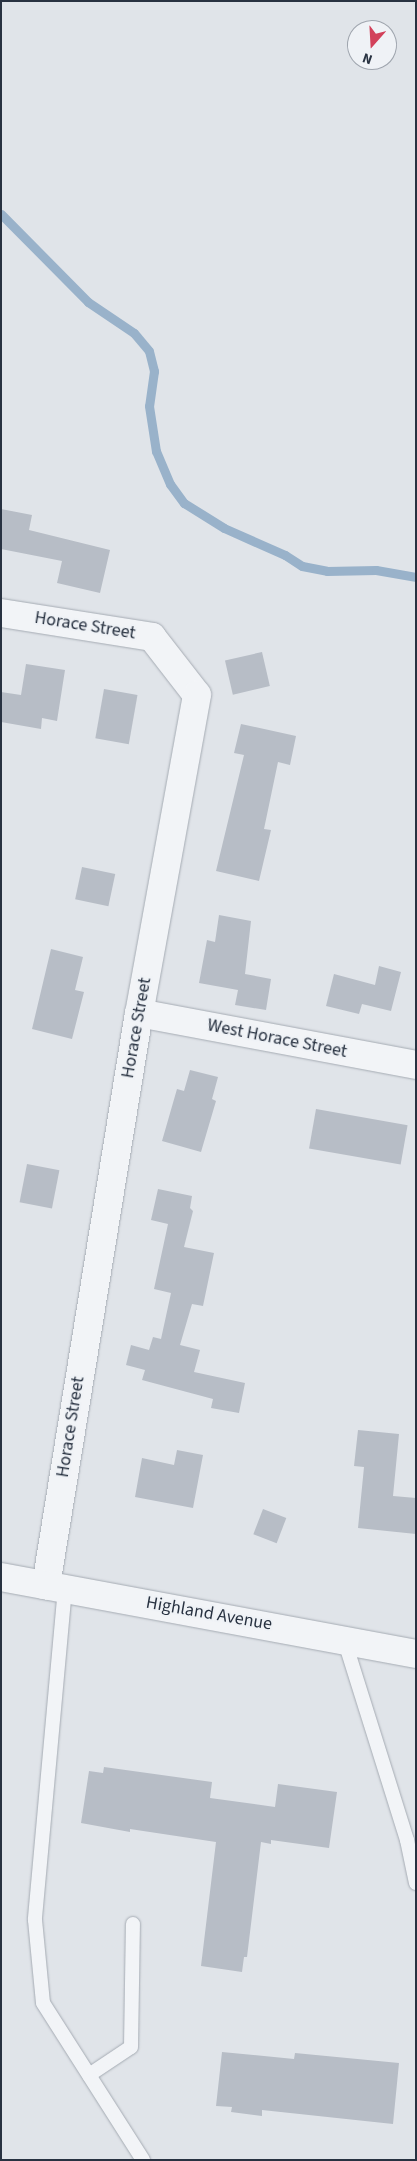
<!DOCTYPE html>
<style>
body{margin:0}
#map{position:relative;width:417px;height:2161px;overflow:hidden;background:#e0e4e9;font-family:"Source Sans 3",sans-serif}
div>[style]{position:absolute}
.stream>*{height:9px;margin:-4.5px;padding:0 4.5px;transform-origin:4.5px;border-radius:4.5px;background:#99b2ca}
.building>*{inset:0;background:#b7bdc6;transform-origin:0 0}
.roads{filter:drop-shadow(0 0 1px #a5abb3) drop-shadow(0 0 1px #a5abb3)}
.service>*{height:14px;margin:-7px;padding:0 7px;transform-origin:7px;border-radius:7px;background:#f2f4f7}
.minor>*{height:28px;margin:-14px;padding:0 14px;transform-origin:14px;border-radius:14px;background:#f2f4f7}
.tertiary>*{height:28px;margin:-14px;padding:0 14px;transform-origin:14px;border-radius:14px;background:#f2f4f7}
span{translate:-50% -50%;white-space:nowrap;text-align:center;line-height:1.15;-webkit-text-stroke:4px #eff2f6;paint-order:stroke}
.street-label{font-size:18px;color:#283241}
.frame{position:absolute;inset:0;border:2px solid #283241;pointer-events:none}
.north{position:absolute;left:347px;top:20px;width:50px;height:50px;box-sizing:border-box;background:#eff2f6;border:1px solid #9fa5ae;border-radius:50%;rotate:199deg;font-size:14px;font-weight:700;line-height:20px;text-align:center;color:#283241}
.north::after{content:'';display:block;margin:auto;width:18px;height:22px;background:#d2415a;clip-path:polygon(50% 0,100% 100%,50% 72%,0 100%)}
</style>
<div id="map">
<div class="stream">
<i style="left:1px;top:214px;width:124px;rotate:45.3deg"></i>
<i style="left:88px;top:302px;width:55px;rotate:34deg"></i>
<i style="left:134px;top:333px;width:23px;rotate:50deg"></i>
<i style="left:149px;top:351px;width:21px;rotate:76deg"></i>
<i style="left:154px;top:371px;width:35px;rotate:98deg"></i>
<i style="left:149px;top:406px;width:46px;rotate:81.2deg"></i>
<i style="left:156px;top:451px;width:36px;rotate:67deg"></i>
<i style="left:170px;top:484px;width:24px;rotate:54deg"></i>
<i style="left:184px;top:503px;width:47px;rotate:32deg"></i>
<i style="left:224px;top:528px;width:67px;rotate:23.9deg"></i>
<i style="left:285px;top:555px;width:20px;rotate:33deg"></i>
<i style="left:302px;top:566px;width:25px;rotate:11deg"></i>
<i style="left:327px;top:571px;width:49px;rotate:-1.2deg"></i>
<i style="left:376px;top:570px;width:41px;rotate:9.9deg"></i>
</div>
<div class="building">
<i style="clip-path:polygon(1px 509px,32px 515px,29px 530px,110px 550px,100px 593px,57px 583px,62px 561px,1px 549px)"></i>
<i style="left:262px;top:652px;width:35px;height:38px;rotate:77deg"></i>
<i style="clip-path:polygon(26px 664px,65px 670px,57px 721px,42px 718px,41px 729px,1px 722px,1px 692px,21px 695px)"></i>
<i style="left:104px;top:689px;width:34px;height:50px;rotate:10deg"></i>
<i style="clip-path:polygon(241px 724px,296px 736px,290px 765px,278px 762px,264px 829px,271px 830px,259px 881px,216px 871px,244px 755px,234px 753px)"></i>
<i style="left:82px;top:867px;width:34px;height:33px;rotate:12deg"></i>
<i style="clip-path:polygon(219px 915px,251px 921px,245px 974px,271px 979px,266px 1010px,235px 1005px,238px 990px,199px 983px,207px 940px,215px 942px)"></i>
<i style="clip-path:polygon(51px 949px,83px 957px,75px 990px,84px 992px,72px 1039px,32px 1029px)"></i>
<i style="clip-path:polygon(379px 966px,401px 972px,391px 1011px,362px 1004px,359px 1014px,326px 1006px,334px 974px,375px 985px)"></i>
<i style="clip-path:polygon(190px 1070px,218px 1077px,212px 1099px,216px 1101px,201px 1152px,162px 1141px,177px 1089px,184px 1091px)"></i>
<i style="left:316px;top:1109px;width:93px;height:40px;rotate:10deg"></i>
<i style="left:27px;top:1164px;width:33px;height:39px;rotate:11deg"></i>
<i style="clip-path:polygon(158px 1189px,192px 1196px,190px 1208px,193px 1211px,184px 1247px,214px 1253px,203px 1306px,192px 1304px,180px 1345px,200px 1350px,194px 1372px,245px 1383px,239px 1413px,211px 1408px,213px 1399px,142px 1380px,145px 1370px,126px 1365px,131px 1345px,149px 1350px,153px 1337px,161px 1339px,171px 1293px,154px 1289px,168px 1224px,151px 1220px)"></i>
<i style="clip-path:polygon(358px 1430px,399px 1434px,393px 1496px,416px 1498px,416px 1534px,358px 1528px,364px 1467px,354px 1466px)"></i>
<i style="clip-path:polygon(177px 1450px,203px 1455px,193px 1508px,135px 1497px,142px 1458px,174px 1465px)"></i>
<i style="left:263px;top:1509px;width:25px;height:27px;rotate:21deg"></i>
<i style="clip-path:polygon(104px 1767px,212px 1782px,210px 1798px,275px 1807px,278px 1784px,337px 1792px,329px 1848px,271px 1840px,271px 1844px,261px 1842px,247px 1957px,244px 1957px,242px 1972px,201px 1966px,216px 1842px,130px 1829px,130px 1832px,81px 1823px,89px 1771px,103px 1773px)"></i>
<i style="clip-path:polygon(222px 2052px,294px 2059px,295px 2053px,399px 2063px,393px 2124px,262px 2110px,262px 2116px,231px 2112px,232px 2107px,216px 2106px)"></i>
</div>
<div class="roads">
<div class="service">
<i style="left:65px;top:1588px;width:333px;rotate:95.2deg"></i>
<i style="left:35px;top:1920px;width:83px;rotate:84.5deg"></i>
<i style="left:43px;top:2003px;width:186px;rotate:57.5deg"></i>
<i style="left:344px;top:1639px;width:211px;rotate:72.6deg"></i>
<i style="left:407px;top:1840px;width:44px;rotate:78.2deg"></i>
<i style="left:89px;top:2075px;width:50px;rotate:-33.7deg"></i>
<i style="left:131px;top:2047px;width:123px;rotate:-89.1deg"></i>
</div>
<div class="minor">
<i style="left:1px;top:613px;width:153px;rotate:9deg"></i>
<i style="left:152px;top:637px;width:73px;rotate:52.2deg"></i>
<i style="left:197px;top:695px;width:323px;rotate:100.3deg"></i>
<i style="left:139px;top:1013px;width:580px;rotate:99.23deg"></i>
<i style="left:139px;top:1013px;width:282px;rotate:10.6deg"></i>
</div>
<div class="tertiary">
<i style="left:1px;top:1577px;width:422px;rotate:10.5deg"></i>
</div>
</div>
<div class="street-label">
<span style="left:85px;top:626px;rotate:9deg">Horace Street</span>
<span style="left:137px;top:1028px;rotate:-80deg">Horace Street</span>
<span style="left:277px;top:1039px;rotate:11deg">West Horace Street</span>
<span style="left:71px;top:1427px;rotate:-81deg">Horace Street</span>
<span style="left:209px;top:1614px;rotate:10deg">Highland Avenue</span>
</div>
<div class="frame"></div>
<div class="north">N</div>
</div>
